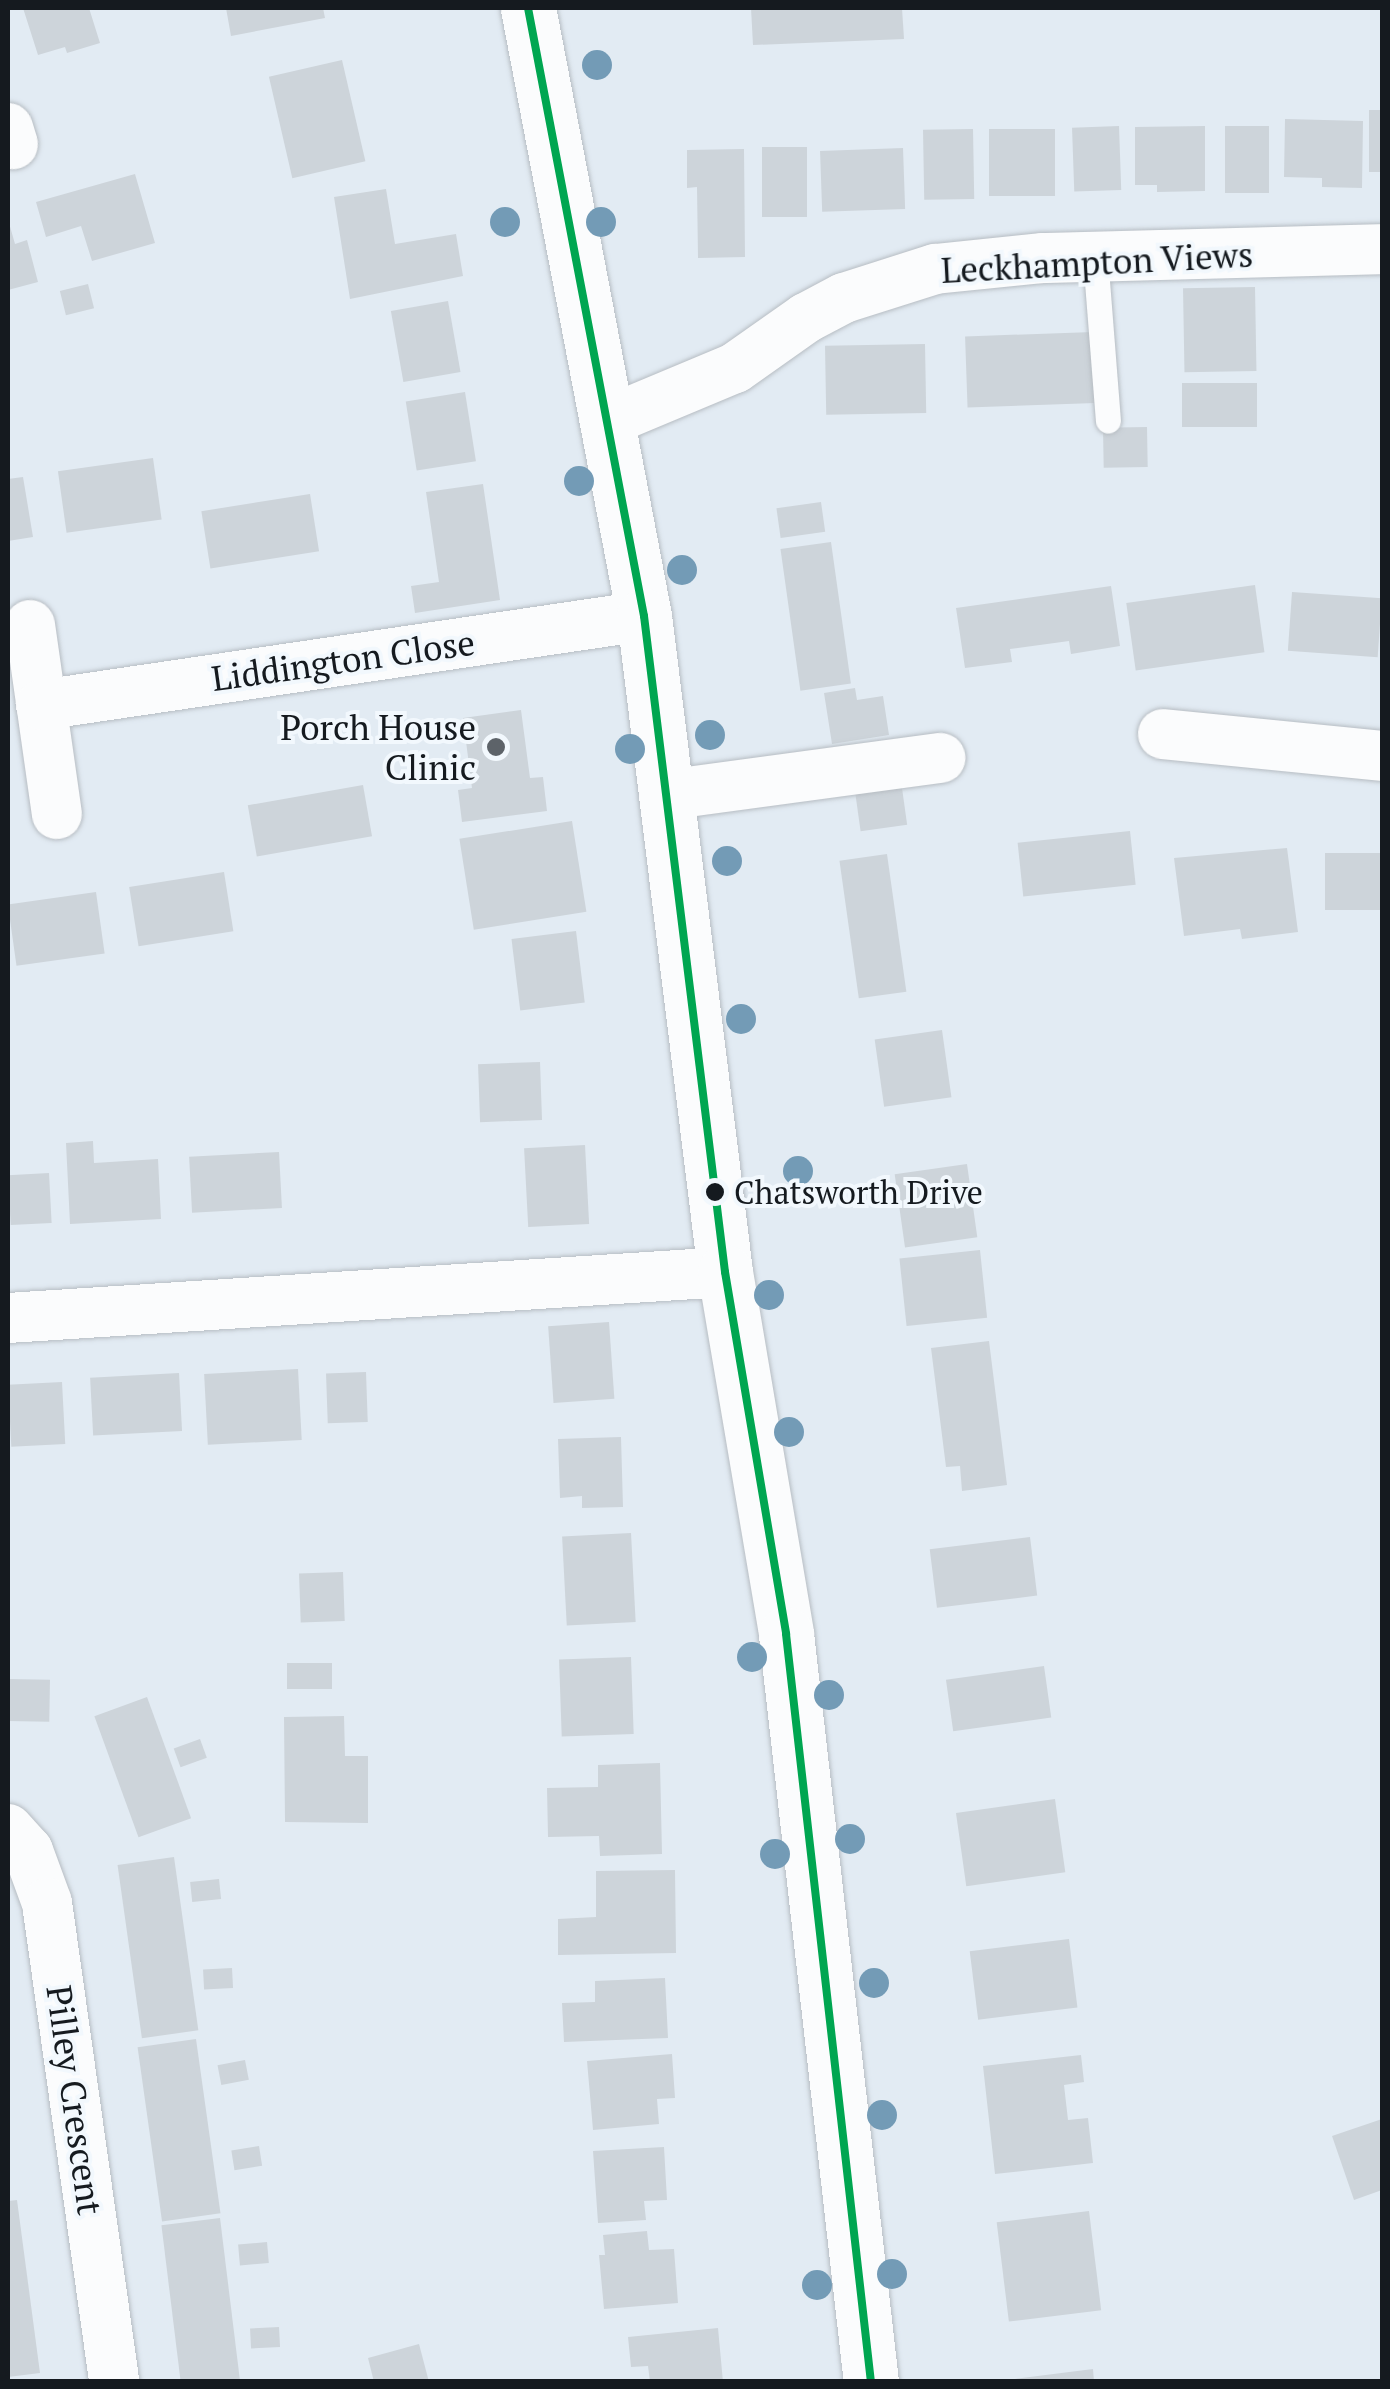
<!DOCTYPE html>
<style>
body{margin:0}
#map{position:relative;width:1390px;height:2389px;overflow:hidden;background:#e2ebf3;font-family:"PT Serif",serif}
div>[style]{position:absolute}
.building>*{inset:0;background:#cdd4da;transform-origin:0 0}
.roads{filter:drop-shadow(0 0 2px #b7bdc3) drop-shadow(0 0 2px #b7bdc3)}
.lane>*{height:25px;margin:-12.5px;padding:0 12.5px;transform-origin:12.5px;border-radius:12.5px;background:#fbfcfd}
.street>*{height:50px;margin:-25px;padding:0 25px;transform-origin:25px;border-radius:25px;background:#fbfcfd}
.secondary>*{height:55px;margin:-27.5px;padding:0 27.5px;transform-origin:27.5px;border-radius:27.5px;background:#fbfcfd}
.bus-1>*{height:8px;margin:-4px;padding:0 4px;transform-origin:4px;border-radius:4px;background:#00a651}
.trees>*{width:30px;height:30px;margin:-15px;border-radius:50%;background:#739bb6}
.dots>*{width:28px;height:28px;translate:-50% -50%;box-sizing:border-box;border:5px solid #f2f8fd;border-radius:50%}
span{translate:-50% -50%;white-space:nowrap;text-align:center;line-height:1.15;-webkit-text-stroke:8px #f2f8fd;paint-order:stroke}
.bus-label{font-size:32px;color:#151a1f}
.left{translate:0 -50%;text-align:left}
.street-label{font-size:35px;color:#151a1f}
.poi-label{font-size:35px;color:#151a1f}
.right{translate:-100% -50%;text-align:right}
.frame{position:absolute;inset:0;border:10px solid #151a1f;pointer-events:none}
</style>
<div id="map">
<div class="building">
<i style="clip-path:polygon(23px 8px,89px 8px,100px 43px,67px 53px,65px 47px,38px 55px)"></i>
<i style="clip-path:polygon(226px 8px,323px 8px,325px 18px,231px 36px)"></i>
<i style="clip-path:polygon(751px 8px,902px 8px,904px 39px,753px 45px)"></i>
<i style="left:342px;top:60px;width:104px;height:75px;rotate:77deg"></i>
<i style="left:1369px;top:110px;width:13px;height:62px"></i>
<i style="clip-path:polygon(1285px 119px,1363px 121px,1362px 188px,1322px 187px,1322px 178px,1284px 177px)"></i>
<i style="left:1119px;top:126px;width:64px;height:47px;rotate:88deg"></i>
<i style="clip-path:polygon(1205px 126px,1205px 191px,1157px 192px,1157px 185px,1135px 185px,1135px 127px)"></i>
<i style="left:1225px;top:126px;width:44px;height:67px"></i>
<i style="left:973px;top:129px;width:70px;height:50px;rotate:89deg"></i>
<i style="left:989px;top:129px;width:66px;height:67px"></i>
<i style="left:762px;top:147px;width:45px;height:70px"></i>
<i style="left:903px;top:148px;width:61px;height:83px;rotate:88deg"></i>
<i style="clip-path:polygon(744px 149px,745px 257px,698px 258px,697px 187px,687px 188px,687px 150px)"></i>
<i style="clip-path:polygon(135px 174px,155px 243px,92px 261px,81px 226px,46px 237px,36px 202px)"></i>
<i style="clip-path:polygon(386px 189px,395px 244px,456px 234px,463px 276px,350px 299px,334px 197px)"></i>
<i style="clip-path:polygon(9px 223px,15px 244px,27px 240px,38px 282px,8px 290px)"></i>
<i style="left:88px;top:284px;width:25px;height:29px;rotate:76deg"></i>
<i style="left:1255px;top:287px;width:84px;height:72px;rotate:89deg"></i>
<i style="left:448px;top:301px;width:72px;height:58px;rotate:80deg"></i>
<i style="left:1093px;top:332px;width:71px;height:128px;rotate:88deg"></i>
<i style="left:925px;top:344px;width:69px;height:100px;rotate:89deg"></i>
<i style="left:1182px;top:383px;width:75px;height:44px"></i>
<i style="left:465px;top:392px;width:70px;height:60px;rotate:81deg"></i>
<i style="left:1147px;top:427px;width:40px;height:44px;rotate:89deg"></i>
<i style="left:153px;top:458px;width:62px;height:96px;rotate:82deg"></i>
<i style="clip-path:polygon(23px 477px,33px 537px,8px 541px,8px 479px)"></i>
<i style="clip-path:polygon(483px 484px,500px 600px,415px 613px,411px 586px,439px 582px,426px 492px)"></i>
<i style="left:310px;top:494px;width:58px;height:110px;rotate:81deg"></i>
<i style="left:821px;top:502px;width:30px;height:45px;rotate:82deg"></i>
<i style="left:831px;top:542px;width:143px;height:51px;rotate:82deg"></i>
<i style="left:1255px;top:585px;width:68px;height:130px;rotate:82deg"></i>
<i style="clip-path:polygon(1111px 586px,1120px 646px,1071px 654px,1069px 641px,1010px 649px,1012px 662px,965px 668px,956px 608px)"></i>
<i style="left:1292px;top:592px;width:90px;height:59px;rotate:4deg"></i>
<i style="clip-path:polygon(855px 688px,857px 700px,883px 696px,889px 735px,832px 744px,824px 693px)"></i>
<i style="clip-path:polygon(521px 710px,530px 778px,543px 777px,547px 811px,462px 822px,458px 790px,472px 788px,463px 718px)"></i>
<i style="left:363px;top:785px;width:52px;height:117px;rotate:80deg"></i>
<i style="left:902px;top:788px;width:37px;height:47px;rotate:82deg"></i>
<i style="left:572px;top:821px;width:92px;height:114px;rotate:81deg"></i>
<i style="left:1130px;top:831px;width:54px;height:113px;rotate:84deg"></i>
<i style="clip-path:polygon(1287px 848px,1298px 932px,1242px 939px,1240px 929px,1184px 936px,1174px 858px)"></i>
<i style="left:1382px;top:853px;width:57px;height:57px;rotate:90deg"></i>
<i style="left:887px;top:854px;width:139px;height:48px;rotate:82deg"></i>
<i style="left:224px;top:872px;width:60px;height:96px;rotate:81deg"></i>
<i style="left:96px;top:892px;width:62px;height:89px;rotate:82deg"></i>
<i style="left:576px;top:931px;width:72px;height:65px;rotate:83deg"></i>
<i style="left:942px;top:1030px;width:68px;height:68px;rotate:82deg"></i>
<i style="left:540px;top:1062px;width:58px;height:62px;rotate:88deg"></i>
<i style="clip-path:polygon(93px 1141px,94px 1163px,158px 1159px,161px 1219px,70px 1224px,66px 1143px)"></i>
<i style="left:585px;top:1145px;width:79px;height:61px;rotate:87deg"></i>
<i style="left:279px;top:1152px;width:56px;height:90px;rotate:87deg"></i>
<i style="left:967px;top:1164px;width:74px;height:73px;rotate:82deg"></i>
<i style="left:49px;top:1173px;width:50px;height:41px;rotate:87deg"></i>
<i style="left:980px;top:1250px;width:68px;height:81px;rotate:84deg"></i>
<i style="left:609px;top:1322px;width:77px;height:61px;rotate:86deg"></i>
<i style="clip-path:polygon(989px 1341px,1007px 1485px,962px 1491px,960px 1466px,946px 1467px,931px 1348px)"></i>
<i style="left:298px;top:1369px;width:71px;height:94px;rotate:87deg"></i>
<i style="left:366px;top:1372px;width:50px;height:40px;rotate:88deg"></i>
<i style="left:179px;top:1373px;width:58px;height:89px;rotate:87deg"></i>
<i style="left:62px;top:1382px;width:62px;height:54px;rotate:87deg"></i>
<i style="clip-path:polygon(621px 1437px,623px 1507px,582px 1508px,582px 1496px,560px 1498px,558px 1439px)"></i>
<i style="left:631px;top:1533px;width:89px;height:69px;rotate:87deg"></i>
<i style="left:1030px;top:1537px;width:59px;height:101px;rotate:83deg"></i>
<i style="left:343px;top:1572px;width:49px;height:44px;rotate:88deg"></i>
<i style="left:631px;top:1657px;width:77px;height:72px;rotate:88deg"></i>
<i style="left:287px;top:1663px;width:45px;height:26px"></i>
<i style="left:1044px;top:1666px;width:52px;height:99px;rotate:82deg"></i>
<i style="left:8px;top:1679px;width:42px;height:42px;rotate:1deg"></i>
<i style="left:147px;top:1697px;width:129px;height:56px;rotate:70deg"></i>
<i style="clip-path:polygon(344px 1716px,345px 1756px,368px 1756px,368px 1823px,285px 1822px,284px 1717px)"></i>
<i style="left:200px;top:1739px;width:20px;height:28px;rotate:70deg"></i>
<i style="clip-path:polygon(660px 1763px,662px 1854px,600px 1856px,599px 1836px,548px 1837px,547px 1788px,598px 1787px,598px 1765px)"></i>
<i style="left:1055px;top:1799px;width:74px;height:100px;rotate:82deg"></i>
<i style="left:174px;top:1857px;width:175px;height:57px;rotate:82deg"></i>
<i style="clip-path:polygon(675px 1870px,676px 1953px,558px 1955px,558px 1919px,596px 1917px,596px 1871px)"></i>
<i style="left:219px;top:1879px;width:20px;height:29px;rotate:84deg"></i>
<i style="left:1069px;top:1939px;width:69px;height:100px;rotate:83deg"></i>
<i style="left:232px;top:1968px;width:20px;height:29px;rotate:87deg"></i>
<i style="clip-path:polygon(665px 1978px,668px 2038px,564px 2042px,562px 2003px,595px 2002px,595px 1981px)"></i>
<i style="left:196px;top:2039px;width:176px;height:59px;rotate:82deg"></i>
<i style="clip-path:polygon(672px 2054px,675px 2098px,657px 2099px,659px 2124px,593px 2130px,587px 2061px)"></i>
<i style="clip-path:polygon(1081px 2055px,1084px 2082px,1064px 2085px,1068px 2120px,1088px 2118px,1093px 2163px,995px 2174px,983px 2066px)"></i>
<i style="left:245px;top:2060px;width:20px;height:28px;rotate:79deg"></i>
<i style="clip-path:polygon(1382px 2119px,1382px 2190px,1354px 2200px,1332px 2136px)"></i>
<i style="left:259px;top:2146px;width:20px;height:28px;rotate:81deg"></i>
<i style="clip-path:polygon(664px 2147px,667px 2200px,644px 2201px,646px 2220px,598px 2223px,593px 2151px)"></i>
<i style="clip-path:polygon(17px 2200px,40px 2373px,8px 2377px,8px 2201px)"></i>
<i style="left:1089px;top:2211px;width:100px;height:93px;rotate:83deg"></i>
<i style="left:220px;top:2218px;width:165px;height:59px;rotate:83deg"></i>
<i style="clip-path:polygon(647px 2231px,649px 2250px,674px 2249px,678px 2303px,604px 2309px,599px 2255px,605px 2255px,603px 2235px)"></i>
<i style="left:267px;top:2242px;width:21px;height:29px;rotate:85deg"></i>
<i style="left:279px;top:2327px;width:20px;height:29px;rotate:87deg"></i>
<i style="clip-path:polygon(718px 2328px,723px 2382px,650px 2382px,648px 2366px,631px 2367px,628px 2337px)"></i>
<i style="clip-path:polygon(419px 2344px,429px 2382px,374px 2382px,368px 2358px)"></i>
<i style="clip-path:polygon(1093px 2369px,1094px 2382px,1016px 2382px,1015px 2379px)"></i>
</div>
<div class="roads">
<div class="lane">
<i style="left:1095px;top:256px;width:165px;rotate:85.5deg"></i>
</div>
<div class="street">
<i style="left:8px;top:128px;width:17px;rotate:73deg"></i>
<i style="left:608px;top:421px;width:138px;rotate:-22.7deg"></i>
<i style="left:735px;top:368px;width:87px;rotate:-35.2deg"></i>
<i style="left:806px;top:318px;width:43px;rotate:-27.8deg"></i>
<i style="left:844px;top:298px;width:96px;rotate:-17.7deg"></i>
<i style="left:935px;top:269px;width:109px;rotate:-5.8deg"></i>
<i style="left:1043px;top:258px;width:339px;rotate:-1.5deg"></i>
<i style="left:30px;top:625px;width:191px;rotate:81.9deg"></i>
<i style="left:41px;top:705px;width:610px;rotate:-8.4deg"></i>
<i style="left:1163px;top:734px;width:220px;rotate:5.7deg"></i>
<i style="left:666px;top:795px;width:277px;rotate:-7.7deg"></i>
<i style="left:8px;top:1318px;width:718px;rotate:-3.67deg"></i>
<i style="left:8px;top:1829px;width:30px;rotate:48deg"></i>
<i style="left:28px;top:1851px;width:55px;rotate:69.9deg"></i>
<i style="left:47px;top:1903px;width:484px;rotate:82deg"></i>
</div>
<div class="secondary">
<i style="left:528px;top:8px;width:619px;rotate:79.2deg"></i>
<i style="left:644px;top:616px;width:661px;rotate:82.96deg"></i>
<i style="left:725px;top:1272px;width:367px;rotate:80.4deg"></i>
<i style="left:786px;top:1634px;width:753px;rotate:83.52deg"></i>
</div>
</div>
<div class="bus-1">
<i style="left:528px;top:8px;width:619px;rotate:79.2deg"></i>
<i style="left:644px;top:616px;width:661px;rotate:82.96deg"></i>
<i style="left:725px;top:1272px;width:367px;rotate:80.4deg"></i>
<i style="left:786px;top:1634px;width:753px;rotate:83.52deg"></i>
</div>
<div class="trees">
<i style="left:597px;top:65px"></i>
<i style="left:505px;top:222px"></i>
<i style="left:601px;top:222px"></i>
<i style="left:579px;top:481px"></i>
<i style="left:682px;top:570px"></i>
<i style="left:710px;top:735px"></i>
<i style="left:630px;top:749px"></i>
<i style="left:727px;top:861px"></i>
<i style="left:741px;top:1019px"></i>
<i style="left:798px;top:1171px"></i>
<i style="left:769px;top:1295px"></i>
<i style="left:789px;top:1432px"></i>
<i style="left:752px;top:1657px"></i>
<i style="left:829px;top:1695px"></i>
<i style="left:850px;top:1839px"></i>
<i style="left:775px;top:1854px"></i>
<i style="left:874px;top:1983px"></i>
<i style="left:882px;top:2115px"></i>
<i style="left:892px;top:2274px"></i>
<i style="left:817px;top:2285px"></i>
</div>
<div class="dots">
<i style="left:496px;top:747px;background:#5d6369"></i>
<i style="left:715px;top:1192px;background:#151a1f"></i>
</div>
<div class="bus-label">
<span class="left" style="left:734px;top:1192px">Chatsworth Drive</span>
</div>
<div class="street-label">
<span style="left:1097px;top:262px;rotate:-3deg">Leckhampton Views</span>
<span style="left:343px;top:660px;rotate:-8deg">Liddington Close</span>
<span style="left:75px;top:2100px;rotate:82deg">Pilley Crescent</span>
</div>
<div class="poi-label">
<span class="right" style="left:476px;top:747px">Porch House<br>Clinic</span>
</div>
<div class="frame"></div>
</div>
